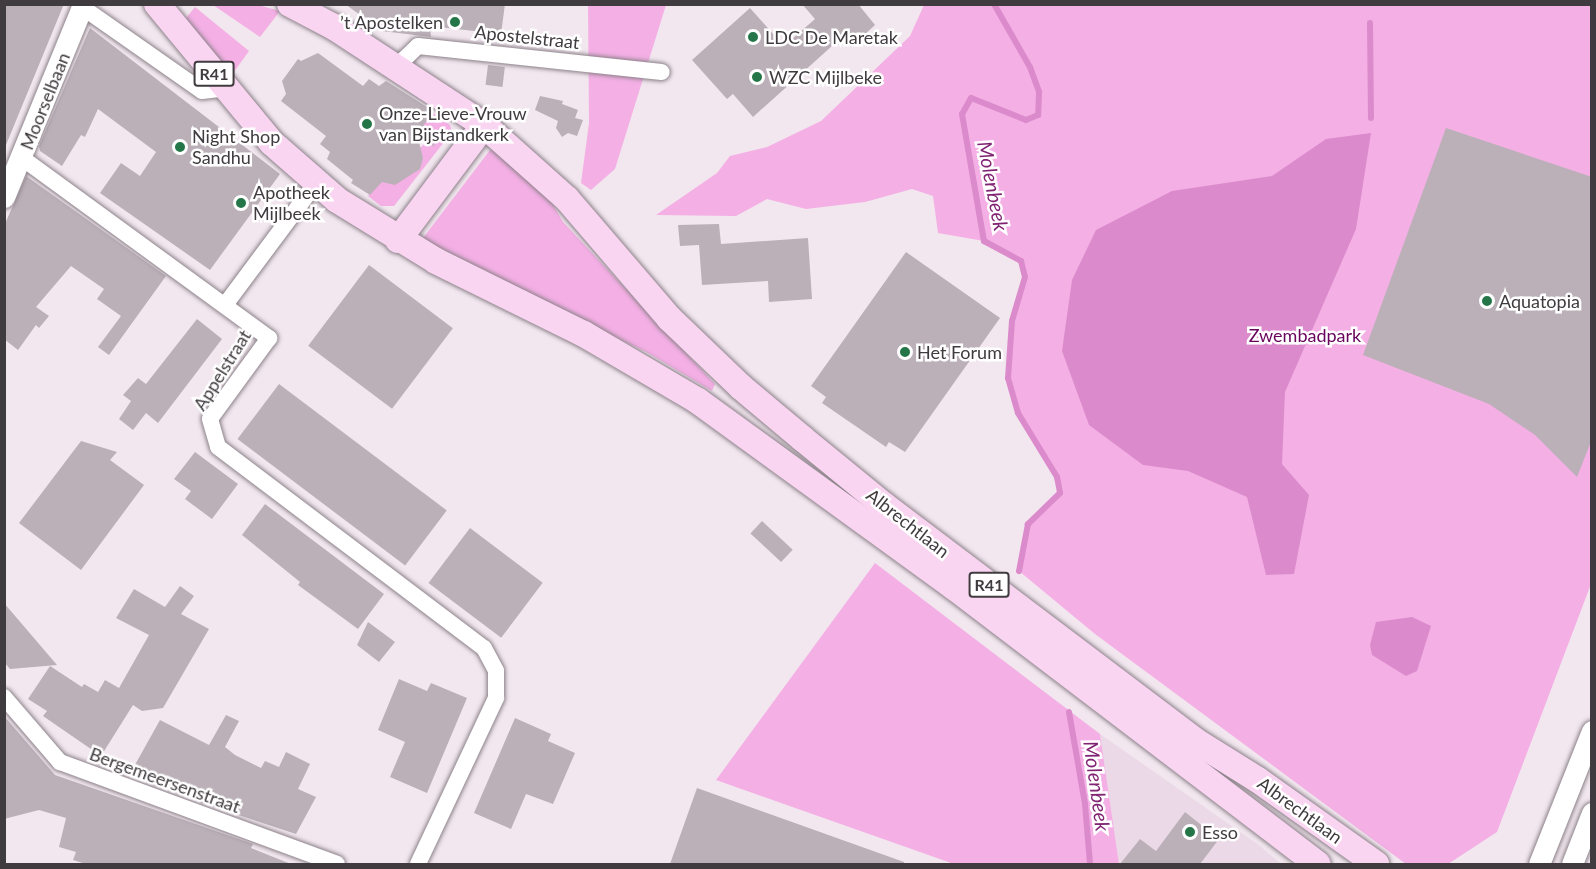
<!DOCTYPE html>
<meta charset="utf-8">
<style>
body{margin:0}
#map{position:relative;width:1596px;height:869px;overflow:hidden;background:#f2e7ef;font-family:Lato,sans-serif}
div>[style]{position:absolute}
.built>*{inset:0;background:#ebd9e7}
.green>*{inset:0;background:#f4afe5}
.water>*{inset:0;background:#db8bcb}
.stream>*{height:6px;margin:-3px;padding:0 3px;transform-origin:3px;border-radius:3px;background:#db8bcb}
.building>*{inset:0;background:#bbb0b8;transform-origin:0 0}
.roads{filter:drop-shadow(0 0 2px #8c8289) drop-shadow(0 0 2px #8c8289)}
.minor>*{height:16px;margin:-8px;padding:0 8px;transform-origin:8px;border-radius:8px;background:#fff}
.tertiary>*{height:21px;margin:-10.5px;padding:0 10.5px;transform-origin:10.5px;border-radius:10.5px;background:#fff}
.primary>*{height:26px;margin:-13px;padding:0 13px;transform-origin:13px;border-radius:13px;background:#fad5f2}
.dots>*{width:16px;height:16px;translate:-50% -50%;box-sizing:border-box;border:3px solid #fff;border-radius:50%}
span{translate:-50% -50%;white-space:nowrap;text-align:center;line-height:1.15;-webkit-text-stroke:5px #fff;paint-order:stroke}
.shield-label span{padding:2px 4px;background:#fff;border:2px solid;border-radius:4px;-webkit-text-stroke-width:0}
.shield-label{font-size:16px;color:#3f3b3e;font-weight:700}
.poi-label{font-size:18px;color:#3f3b3e}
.right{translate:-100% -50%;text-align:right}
.left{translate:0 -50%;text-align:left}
.street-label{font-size:18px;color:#3f3b3e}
.park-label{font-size:18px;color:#69045d}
.water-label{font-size:20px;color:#812473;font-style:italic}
.frame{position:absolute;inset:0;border:6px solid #3f3b3e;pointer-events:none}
</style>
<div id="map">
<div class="built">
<i style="clip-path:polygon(1100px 734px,1259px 845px,1281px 864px,1119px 864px)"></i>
</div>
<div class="green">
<i style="clip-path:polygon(213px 5px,258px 5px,280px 11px,260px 37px)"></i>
<i style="clip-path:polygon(588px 5px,666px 5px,615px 169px,591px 190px,581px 183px,589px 123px)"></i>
<i style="clip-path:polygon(924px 5px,1591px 5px,1591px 584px,1497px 832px,1448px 864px,1406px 864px,1095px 634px,1019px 571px,1028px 524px,1060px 493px,1057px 477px,1018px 413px,1008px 378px,1012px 321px,1025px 277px,1020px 261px,984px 241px,938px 233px,933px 196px,912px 189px,865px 202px,806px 209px,767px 199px,736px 216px,656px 215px,717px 173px,730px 156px,767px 147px,821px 121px,910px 36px)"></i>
<i style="clip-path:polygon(195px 7px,249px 51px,231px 76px,186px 18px)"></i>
<i style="clip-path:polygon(432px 112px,450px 125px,452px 132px,394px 206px,381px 206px,368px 196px,382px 177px,426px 143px,417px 129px)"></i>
<i style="clip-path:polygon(490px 150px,513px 150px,540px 182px,563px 222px,715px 384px,712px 391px,648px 353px,420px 242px)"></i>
<i style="clip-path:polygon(875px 563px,1100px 734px,1119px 864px,954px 864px,716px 780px)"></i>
</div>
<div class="water">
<i style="clip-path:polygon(1371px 133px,1356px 229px,1285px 392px,1282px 464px,1309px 495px,1294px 574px,1266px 575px,1247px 497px,1188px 471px,1143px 465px,1089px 425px,1062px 351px,1072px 280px,1096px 230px,1172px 191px,1272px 176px,1326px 139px)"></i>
<i style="clip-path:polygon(1412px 617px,1431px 626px,1417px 671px,1406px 676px,1372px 655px,1370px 645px,1376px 622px)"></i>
</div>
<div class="stream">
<i style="left:994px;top:4px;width:73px;rotate:60.3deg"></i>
<i style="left:1030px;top:67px;width:27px;rotate:70deg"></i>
<i style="left:1039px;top:92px;width:23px;rotate:92deg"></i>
<i style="left:1038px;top:115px;width:13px;rotate:157deg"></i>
<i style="left:1026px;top:120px;width:59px;rotate:-158.2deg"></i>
<i style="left:971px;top:98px;width:18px;rotate:119deg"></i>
<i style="left:962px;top:114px;width:129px;rotate:80.2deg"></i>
<i style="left:984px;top:241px;width:42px;rotate:28.4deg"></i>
<i style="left:1021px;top:261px;width:16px;rotate:76deg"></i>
<i style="left:1025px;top:277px;width:46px;rotate:106.5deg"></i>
<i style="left:1012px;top:321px;width:57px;rotate:94deg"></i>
<i style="left:1008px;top:378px;width:36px;rotate:74deg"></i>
<i style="left:1018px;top:413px;width:75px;rotate:58.6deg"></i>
<i style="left:1057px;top:477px;width:16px;rotate:79deg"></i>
<i style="left:1060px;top:493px;width:45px;rotate:135.9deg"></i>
<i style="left:1028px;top:524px;width:48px;rotate:100.8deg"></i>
<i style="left:1370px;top:23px;width:95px;rotate:89.4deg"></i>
<i style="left:1069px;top:712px;width:93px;rotate:80.1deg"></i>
<i style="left:1085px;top:804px;width:60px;rotate:85.2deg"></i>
</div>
<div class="building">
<i style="clip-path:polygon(4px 4px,64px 4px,6px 145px,4px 145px)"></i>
<i style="clip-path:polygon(345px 4px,505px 4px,501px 34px,430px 26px,431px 37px,382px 31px)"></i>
<i style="clip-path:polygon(802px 4px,858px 4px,875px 25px,851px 47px,842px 37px,753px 117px,733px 94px,727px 99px,692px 60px,750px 8px,784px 46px,815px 19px)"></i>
<i style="clip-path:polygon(90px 28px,280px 174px,210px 270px,100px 193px,121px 163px,140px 176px,156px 152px,98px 109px,85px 137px,81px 135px,62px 166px,40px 151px,39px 146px)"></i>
<i style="clip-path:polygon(318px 53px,363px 86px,369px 79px,379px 86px,386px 81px,433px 111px,422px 128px,435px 146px,419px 142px,423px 158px,420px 169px,395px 185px,382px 182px,370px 195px,351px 183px,353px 180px,327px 159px,330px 152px,320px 144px,326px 136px,281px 101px,286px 94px,282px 81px,298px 59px,301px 61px)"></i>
<i style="left:488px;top:65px;width:17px;height:20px;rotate:7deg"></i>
<i style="clip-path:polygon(540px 96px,563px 101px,562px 104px,578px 110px,575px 118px,583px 120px,577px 136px,568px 133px,562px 137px,556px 128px,558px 121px,535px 110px)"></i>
<i style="clip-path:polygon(1446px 128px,1592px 177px,1592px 439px,1577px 477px,1535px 435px,1489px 404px,1363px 355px)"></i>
<i style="clip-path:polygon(26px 176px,166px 276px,109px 355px,98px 347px,121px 316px,97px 299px,104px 289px,71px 266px,36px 307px,49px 316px,39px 328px,36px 325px,18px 350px,4px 339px,4px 226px)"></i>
<i style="clip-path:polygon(719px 224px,721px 244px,808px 238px,812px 299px,769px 302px,768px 281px,702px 285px,699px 245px,680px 246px,678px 225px)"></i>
<i style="clip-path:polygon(906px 252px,1000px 318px,905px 452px,889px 442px,886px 447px,822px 403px,826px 397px,811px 386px)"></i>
<i style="left:369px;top:265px;width:105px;height:101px;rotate:37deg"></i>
<i style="clip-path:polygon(197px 319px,222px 339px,158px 423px,146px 413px,133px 430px,119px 419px,131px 401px,123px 395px,138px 378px,146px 384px)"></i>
<i style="left:279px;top:384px;width:210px;height:69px;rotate:37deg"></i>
<i style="clip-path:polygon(81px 441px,117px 452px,110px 460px,144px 485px,81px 570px,19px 523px)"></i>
<i style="clip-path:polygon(195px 452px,238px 484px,212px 519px,185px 499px,191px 491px,174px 479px)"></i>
<i style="clip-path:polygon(265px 504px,384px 594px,358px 629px,298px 585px,300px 582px,242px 535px)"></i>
<i style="left:762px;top:521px;width:42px;height:17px;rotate:43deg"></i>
<i style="left:470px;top:528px;width:91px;height:69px;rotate:37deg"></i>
<i style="clip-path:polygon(180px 586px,194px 596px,181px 614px,209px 629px,163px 708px,142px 711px,133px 705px,101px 756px,43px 716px,47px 711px,28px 699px,50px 666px,82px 687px,84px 684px,98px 692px,105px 680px,119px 688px,149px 635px,116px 618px,134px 589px,165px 607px)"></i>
<i style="clip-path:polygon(4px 603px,57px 665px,10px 669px,4px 662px)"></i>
<i style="clip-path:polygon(368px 622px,395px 642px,379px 662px,357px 645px)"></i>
<i style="clip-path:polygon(399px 679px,427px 691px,431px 683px,467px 698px,427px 793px,390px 777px,405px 742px,378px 730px)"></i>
<i style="clip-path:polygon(226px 715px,239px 721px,225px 747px,235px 755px,261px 768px,265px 761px,279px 767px,286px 752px,310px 764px,298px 789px,316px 797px,296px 834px,199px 802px,201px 799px,131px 772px,160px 720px,209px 745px)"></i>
<i style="clip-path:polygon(4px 716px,55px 775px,253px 844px,251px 848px,291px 864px,86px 864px,73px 860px,76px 852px,59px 847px,66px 818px,39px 810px,4px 819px)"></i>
<i style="clip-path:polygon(515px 718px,551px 734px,548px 741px,575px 753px,553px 804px,526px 794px,511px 829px,474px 813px)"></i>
<i style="clip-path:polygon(697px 788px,904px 862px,904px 864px,670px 864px)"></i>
<i style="clip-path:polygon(1185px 812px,1219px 839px,1200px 864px,1120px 864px,1140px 839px,1156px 851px)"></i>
</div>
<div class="roads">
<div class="minor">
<i style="left:82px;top:7px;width:146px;rotate:35deg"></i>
<i style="left:202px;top:91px;width:23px;rotate:-7deg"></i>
<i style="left:396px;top:67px;width:30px;rotate:-44deg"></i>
<i style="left:418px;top:46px;width:245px;rotate:6.1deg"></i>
<i style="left:22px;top:158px;width:306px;rotate:36.1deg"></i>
<i style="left:269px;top:338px;width:100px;rotate:126.1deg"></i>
<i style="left:210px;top:419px;width:29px;rotate:74deg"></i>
<i style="left:218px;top:447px;width:333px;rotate:37.1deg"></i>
<i style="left:484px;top:648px;width:26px;rotate:62deg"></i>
<i style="left:496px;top:671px;width:27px;rotate:90deg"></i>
<i style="left:496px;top:698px;width:183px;rotate:115.2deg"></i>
<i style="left:225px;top:305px;width:152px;rotate:-53.3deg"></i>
<i style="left:4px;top:697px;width:86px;rotate:49.3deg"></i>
<i style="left:60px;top:762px;width:295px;rotate:20.2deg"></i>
</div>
<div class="tertiary">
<i style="left:4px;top:197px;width:209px;rotate:-67.7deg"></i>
<i style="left:1539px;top:864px;width:143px;rotate:-68.3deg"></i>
<i style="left:1572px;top:864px;width:55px;rotate:-68.6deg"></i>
</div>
<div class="primary">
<i style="left:157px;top:4px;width:180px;rotate:50.4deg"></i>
<i style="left:272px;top:143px;width:86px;rotate:41.2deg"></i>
<i style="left:337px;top:200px;width:116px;rotate:31.6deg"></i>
<i style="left:436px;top:261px;width:165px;rotate:26.3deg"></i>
<i style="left:584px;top:334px;width:132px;rotate:30.4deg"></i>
<i style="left:698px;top:401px;width:316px;rotate:36deg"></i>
<i style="left:954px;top:587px;width:457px;rotate:37.3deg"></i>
<i style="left:290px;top:4px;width:50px;rotate:27.6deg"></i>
<i style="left:334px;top:27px;width:179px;rotate:33.2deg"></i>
<i style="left:484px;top:125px;width:111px;rotate:41.7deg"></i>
<i style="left:567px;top:199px;width:157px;rotate:49.4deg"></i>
<i style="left:669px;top:318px;width:100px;rotate:43.8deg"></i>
<i style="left:741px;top:387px;width:81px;rotate:40deg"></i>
<i style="left:803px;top:439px;width:106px;rotate:39.3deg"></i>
<i style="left:885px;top:506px;width:388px;rotate:37.1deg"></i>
<i style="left:1194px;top:740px;width:75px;rotate:32deg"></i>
<i style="left:1258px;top:780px;width:145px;rotate:35.4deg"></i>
<i style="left:398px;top:240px;width:144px;rotate:-53.2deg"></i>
</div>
</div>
<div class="dots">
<i style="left:455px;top:22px;background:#247648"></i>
<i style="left:753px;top:37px;background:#247648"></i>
<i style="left:757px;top:77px;background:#247648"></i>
<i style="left:367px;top:124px;background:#247648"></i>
<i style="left:180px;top:147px;background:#247648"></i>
<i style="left:241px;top:203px;background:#247648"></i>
<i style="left:1487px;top:301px;background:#247648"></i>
<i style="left:905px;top:352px;background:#247648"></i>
<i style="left:1190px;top:832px;background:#247648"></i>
</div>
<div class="shield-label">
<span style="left:214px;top:74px">R41</span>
<span style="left:989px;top:585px">R41</span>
</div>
<div class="poi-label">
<span class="right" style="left:443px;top:22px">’t Apostelken</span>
<span class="left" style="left:765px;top:37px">LDC De Maretak</span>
<span class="left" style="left:769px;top:77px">WZC Mijlbeke</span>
<span class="left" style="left:379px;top:124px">Onze-Lieve-Vrouw<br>van Bijstandkerk</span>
<span class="left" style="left:192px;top:147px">Night Shop<br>Sandhu</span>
<span class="left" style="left:253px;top:203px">Apotheek<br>Mijlbeek</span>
<span class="left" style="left:1499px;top:301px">Aquatopia</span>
<span class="left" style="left:917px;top:352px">Het Forum</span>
<span class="left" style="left:1202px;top:832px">Esso</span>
</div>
<div class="street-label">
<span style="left:527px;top:37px;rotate:6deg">Apostelstraat</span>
<span style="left:45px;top:101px;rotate:-68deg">Moorselbaan</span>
<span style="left:222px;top:370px;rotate:-58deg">Appelstraat</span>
<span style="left:908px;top:523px;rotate:38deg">Albrechtlaan</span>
<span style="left:165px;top:780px;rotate:20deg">Bergemeersenstraat</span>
<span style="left:1300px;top:810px;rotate:36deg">Albrechtlaan</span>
</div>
<div class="park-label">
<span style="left:1305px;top:335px">Zwembadpark</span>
</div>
<div class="water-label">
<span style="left:993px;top:186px;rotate:79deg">Molenbeek</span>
<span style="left:1097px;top:786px;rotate:82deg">Molenbeek</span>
</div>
<div class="frame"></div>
</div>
